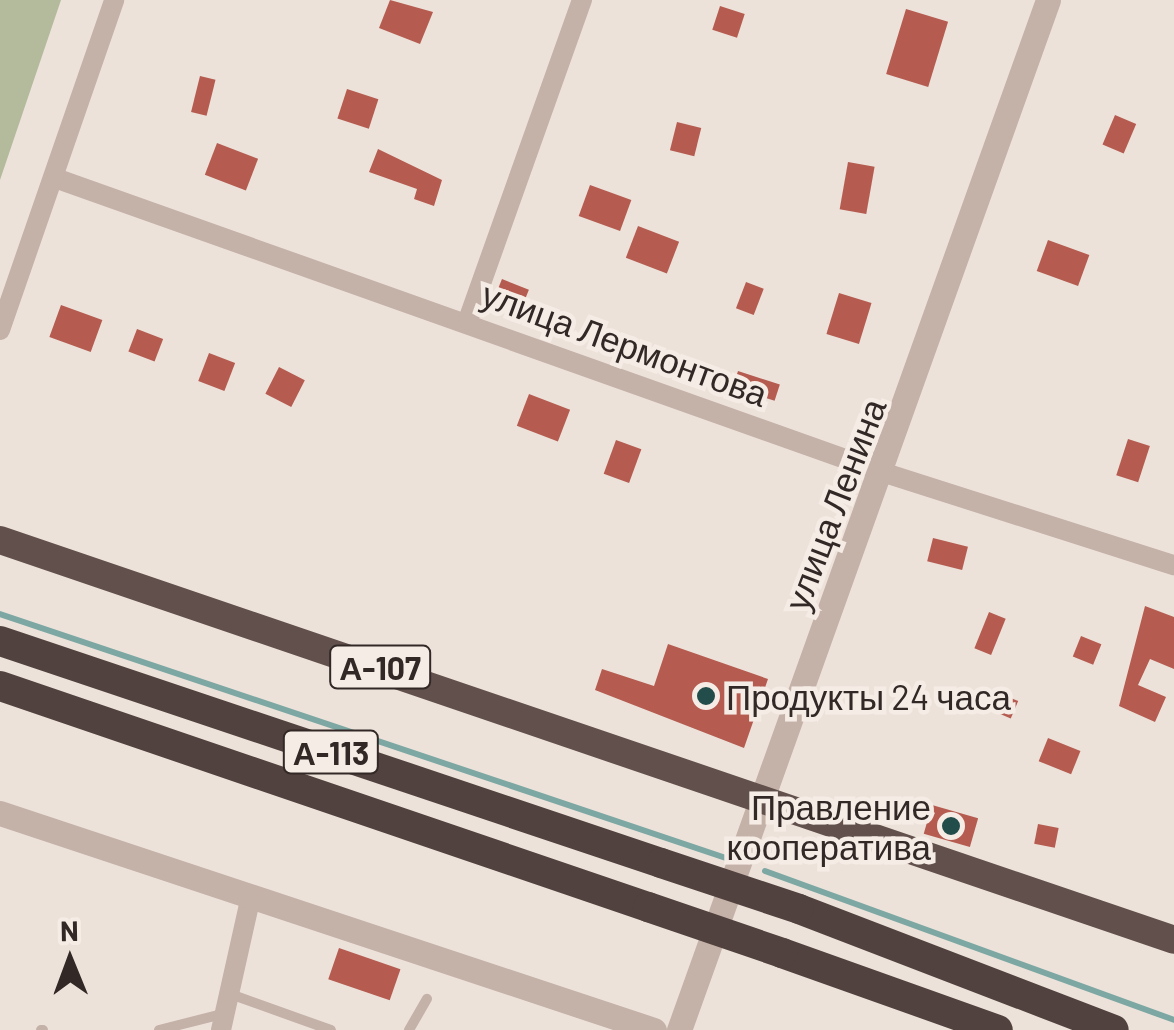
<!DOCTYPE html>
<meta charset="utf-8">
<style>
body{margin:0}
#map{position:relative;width:1174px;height:1030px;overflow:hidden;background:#ede2da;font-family:Barlow,sans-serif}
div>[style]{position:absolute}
.green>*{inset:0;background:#b4ba9c}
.stream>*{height:6px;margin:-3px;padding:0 3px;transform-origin:3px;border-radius:3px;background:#7da7a2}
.building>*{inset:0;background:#b55b50;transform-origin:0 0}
.service>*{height:10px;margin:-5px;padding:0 5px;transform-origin:5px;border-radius:5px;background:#c4b1a8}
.minor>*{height:20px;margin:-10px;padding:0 10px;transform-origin:10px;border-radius:10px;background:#c4b1a8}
.tertiary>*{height:25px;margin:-12.5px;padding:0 12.5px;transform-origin:12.5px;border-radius:12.5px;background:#c4b1a8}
.trunk>*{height:28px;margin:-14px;padding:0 14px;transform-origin:14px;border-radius:14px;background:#62504c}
.motorway>*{height:30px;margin:-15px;padding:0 15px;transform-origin:15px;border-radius:15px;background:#51423f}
.motorway-bridge>*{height:30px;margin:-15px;padding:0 15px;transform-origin:15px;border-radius:15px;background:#51423f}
.dots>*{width:28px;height:28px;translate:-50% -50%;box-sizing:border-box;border:5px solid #f6ece6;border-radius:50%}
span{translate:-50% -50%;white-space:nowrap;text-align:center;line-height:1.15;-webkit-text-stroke:9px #f6ece6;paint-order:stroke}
.shield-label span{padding:2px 8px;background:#f6ece6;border:2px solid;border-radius:8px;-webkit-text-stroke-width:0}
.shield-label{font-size:32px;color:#322927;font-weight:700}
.street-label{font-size:35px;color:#322927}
.poi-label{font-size:35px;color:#322927}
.left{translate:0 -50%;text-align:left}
.right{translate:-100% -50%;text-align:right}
.north{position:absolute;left:20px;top:910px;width:100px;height:100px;-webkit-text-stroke:8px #f6ece6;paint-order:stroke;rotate:359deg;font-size:28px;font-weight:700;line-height:40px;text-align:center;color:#322927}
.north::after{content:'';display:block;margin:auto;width:35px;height:45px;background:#322927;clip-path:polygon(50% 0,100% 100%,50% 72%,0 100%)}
</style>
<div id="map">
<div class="green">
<i style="clip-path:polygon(0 0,61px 0,0 180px)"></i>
</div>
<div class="stream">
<i style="left:0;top:614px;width:772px;rotate:18.58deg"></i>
<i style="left:765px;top:871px;width:435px;rotate:20deg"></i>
</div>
<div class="building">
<i style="clip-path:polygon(390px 0,433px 12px,420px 44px,379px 28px)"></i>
<i style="left:720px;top:6px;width:26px;height:25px;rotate:18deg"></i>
<i style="left:906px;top:9px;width:44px;height:68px;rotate:17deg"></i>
<i style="left:200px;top:76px;width:16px;height:37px;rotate:14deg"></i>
<i style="left:347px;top:89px;width:33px;height:31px;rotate:18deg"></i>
<i style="left:1115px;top:115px;width:23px;height:32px;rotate:23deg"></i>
<i style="left:677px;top:122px;width:25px;height:29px;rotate:14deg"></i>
<i style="left:217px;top:143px;width:44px;height:34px;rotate:21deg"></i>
<i style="clip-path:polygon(378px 149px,442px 180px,434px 206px,414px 199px,417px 189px,369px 172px)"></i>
<i style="left:848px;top:162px;width:27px;height:48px;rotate:10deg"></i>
<i style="left:590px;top:185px;width:44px;height:33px;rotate:20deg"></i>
<i style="left:638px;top:226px;width:44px;height:34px;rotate:21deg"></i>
<i style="left:1048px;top:240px;width:44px;height:33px;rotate:20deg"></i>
<i style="left:502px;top:279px;width:29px;height:19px;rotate:22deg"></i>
<i style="left:746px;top:282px;width:19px;height:28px;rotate:21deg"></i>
<i style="left:839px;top:293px;width:34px;height:43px;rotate:17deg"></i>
<i style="left:61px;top:305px;width:44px;height:34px;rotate:20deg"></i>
<i style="left:137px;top:329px;width:28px;height:24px;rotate:21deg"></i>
<i style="left:209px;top:353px;width:28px;height:30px;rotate:21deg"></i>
<i style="left:279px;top:367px;width:29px;height:30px;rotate:27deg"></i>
<i style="left:738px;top:371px;width:44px;height:17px;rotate:18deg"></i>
<i style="left:529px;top:394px;width:44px;height:34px;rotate:21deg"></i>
<i style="left:1128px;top:439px;width:23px;height:38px;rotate:18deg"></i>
<i style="left:616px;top:440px;width:27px;height:36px;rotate:20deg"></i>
<i style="left:933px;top:538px;width:36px;height:24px;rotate:14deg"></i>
<i style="clip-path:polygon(1145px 606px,1174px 617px,1174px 669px,1150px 659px,1138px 685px,1166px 697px,1155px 722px,1119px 706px)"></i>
<i style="left:989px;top:612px;width:18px;height:39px;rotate:22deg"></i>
<i style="left:1081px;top:636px;width:22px;height:22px;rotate:22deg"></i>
<i style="clip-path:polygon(668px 644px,768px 679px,744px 748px,595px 690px,602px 669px,654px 686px)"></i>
<i style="left:997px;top:692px;width:23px;height:19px;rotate:23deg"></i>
<i style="left:1048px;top:738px;width:35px;height:25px;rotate:22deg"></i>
<i style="left:932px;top:805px;width:48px;height:30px;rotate:16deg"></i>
<i style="left:1038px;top:824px;width:21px;height:20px;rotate:11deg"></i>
<i style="left:339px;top:948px;width:65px;height:33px;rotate:19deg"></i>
</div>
<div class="service">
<i style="left:233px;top:995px;width:104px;rotate:19.7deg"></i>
<i style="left:41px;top:1030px;width:2px"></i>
<i style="left:159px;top:1030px;width:69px;rotate:-14.2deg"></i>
<i style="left:409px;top:1030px;width:36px;rotate:-60deg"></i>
</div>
<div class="minor">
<i style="left:55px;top:178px;width:881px;rotate:19.57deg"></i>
<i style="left:885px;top:473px;width:303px;rotate:17.7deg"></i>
<i style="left:468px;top:320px;width:340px;rotate:-70.4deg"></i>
<i style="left:0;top:330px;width:349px;rotate:-70.9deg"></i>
<i style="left:221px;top:1030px;width:133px;rotate:-77.4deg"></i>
</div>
<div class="tertiary">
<i style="left:0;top:813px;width:689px;rotate:18.36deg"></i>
<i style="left:679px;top:1030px;width:1094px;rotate:-70.29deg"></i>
</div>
<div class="trunk">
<i style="left:0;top:540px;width:1240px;rotate:18.81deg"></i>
</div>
<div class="motorway">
<i style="left:0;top:641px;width:697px;rotate:18.56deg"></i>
<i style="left:0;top:686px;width:685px;rotate:18.83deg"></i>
<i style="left:799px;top:909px;width:337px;rotate:21deg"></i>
<i style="left:782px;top:953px;width:229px;rotate:19.6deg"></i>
</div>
<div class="motorway-bridge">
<i style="left:661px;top:863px;width:145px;rotate:18.4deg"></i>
<i style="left:648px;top:907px;width:142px;rotate:18.9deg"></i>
</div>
<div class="dots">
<i style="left:706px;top:696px;background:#224d4a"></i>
<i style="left:951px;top:826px;background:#224d4a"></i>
</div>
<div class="shield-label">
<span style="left:380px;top:667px">А-107</span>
<span style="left:331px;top:752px">А-113</span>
</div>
<div class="street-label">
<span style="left:625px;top:343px;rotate:20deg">улица Лермонтова</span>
<span style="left:834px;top:504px;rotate:-69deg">улица Ленина</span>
</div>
<div class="poi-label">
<span class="left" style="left:726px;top:696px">Продукты 24 часа</span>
<span class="right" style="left:931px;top:826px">Правление<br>кооператива</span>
</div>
<div class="north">N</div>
</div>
